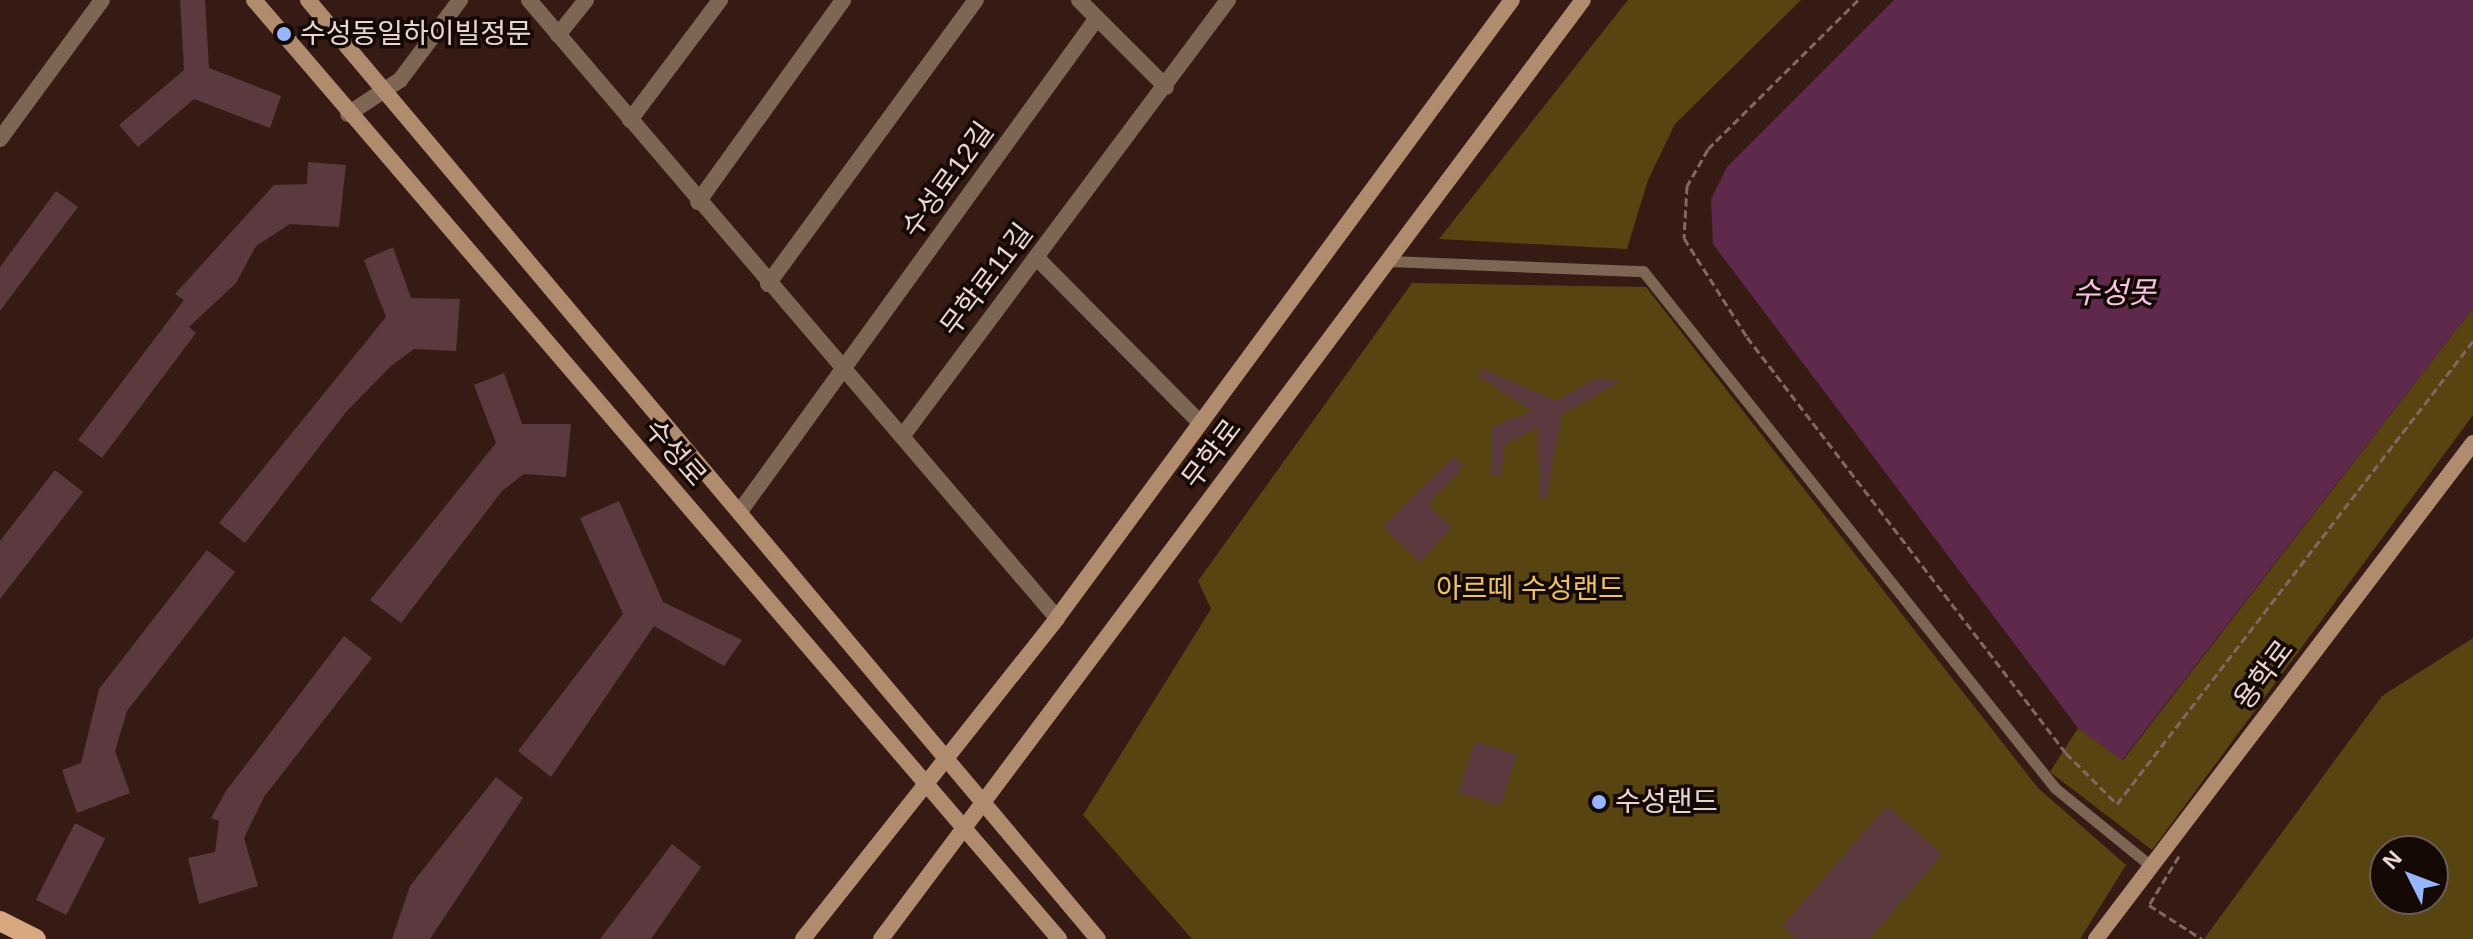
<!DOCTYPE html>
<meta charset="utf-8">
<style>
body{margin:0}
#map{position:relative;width:2473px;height:939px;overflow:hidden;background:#361b14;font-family:Helvetica,"Noto Sans KR",sans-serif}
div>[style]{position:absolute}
.green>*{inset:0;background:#584410}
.water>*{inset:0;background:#5f294b}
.building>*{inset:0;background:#5a3a3f;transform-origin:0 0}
.path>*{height:3px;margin-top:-1.5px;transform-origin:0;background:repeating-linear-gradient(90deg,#816963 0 8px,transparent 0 12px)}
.lane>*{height:11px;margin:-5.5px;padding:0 5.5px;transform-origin:5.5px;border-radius:5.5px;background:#7d6653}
.street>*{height:16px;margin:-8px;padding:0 8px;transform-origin:8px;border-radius:8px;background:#7d6653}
.secondary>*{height:16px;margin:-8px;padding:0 8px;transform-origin:8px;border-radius:8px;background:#b08b6d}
.primary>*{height:20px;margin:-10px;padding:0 10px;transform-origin:10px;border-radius:10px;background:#d8a881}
.dots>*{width:22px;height:22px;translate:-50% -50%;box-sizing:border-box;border:4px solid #150906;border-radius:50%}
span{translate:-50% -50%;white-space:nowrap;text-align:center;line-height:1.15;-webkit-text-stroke:7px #150906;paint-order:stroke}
.poi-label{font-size:28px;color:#e9d6d1}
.left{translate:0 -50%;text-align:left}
.street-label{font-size:28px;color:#e9d6d1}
.park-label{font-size:28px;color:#ebc265}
.water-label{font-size:30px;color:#f8c2e1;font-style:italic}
.north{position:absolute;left:2369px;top:835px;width:80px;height:80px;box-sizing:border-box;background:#150906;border:2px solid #6a5b57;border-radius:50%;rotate:312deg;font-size:22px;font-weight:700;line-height:32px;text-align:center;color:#e9d6d1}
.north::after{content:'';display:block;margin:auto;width:28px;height:36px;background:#98b6fd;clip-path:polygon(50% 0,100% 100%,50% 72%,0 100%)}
</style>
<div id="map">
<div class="green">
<i style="clip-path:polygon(1628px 0,1801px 0,1675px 124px,1648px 180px,1627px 249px,1439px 239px)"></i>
<i style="clip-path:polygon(1412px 283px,1646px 287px,2038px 788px,2126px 865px,2080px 939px,1192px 939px,1083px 815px,1211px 609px,1198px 581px)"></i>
<i style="clip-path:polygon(2473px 308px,2473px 415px,2152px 850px,2050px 772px,2078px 728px,2123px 760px)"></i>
<i style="clip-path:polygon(evenodd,2473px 638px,2473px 939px,2204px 939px,2382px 696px,2473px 638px,2385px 851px,2433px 851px,2433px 899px,2385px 899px,2385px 851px)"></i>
</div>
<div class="water">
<i style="clip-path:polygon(1894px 0,2473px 0,2473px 308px,2122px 760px,2078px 728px,1713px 244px,1711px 199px,1727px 167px)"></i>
</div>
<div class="building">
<i style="clip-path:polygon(180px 0,205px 0,209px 68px,281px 96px,270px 128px,194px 99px,138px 147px,119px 125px,184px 70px)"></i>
<i style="clip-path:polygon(308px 162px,346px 165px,339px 227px,290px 224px,256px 246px,236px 283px,189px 327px,196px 333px,102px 458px,78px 440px,184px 300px,175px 294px,274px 185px,307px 184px)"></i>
<i style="clip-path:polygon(56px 191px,78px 207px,0 311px,0 267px)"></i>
<i style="clip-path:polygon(393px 247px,411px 298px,460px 299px,456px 351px,414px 349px,391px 366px,346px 412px,245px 543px,219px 523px,386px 317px,364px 260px)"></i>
<i style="clip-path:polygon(1483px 369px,1556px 401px,1595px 379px,1621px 381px,1562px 414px,1546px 499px,1540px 498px,1537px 428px,1505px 444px,1501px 475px,1492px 475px,1492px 427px,1532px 411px,1479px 376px)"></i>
<i style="clip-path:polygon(504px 373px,522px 424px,571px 424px,566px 477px,524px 474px,502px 491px,401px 623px,370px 600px,496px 443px,474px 385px)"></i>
<i style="clip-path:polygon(1454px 456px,1464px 466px,1428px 505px,1452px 527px,1420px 562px,1383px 526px)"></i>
<i style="clip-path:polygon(55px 470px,83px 492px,0 599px,0 541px)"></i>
<i style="clip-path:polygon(619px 501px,663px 602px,742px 640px,724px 666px,654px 626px,551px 777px,518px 751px,623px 614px,580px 518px)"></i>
<i style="clip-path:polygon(207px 550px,235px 572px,127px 711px,115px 751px,130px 793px,77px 813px,62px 770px,81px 763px,99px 689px)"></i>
<i style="clip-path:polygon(344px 636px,372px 658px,264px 797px,244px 838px,258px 886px,199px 904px,188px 858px,215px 852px,219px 821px,211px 818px,226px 791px)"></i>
<i style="left:1475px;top:741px;width:44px;height:54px;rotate:18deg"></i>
<i style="clip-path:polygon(496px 777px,523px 798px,430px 939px,392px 939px,410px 886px)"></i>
<i style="clip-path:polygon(1887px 806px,1942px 854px,1869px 939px,1797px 939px,1782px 926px)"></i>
<i style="left:75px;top:823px;width:34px;height:86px;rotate:27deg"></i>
<i style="clip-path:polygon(672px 844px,701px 867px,651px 939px,600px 939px)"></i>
</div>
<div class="path">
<i style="left:1858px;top:0;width:211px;rotate:135.2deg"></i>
<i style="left:1708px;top:149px;width:43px;rotate:119.6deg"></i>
<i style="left:1687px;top:186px;width:52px;rotate:93.3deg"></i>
<i style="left:1684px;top:238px;width:117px;rotate:57.5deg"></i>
<i style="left:1747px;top:337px;width:524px;rotate:52.52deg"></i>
<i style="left:2066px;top:753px;width:72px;rotate:45deg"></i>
<i style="left:2117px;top:804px;width:584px;rotate:-52.44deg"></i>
<i style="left:2179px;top:856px;width:57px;rotate:121.5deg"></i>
<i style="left:2149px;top:905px;width:63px;rotate:32.7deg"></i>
</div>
<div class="lane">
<i style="left:1389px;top:261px;width:254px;rotate:2.3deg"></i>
<i style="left:1643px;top:271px;width:661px;rotate:51.45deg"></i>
<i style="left:2055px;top:788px;width:124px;rotate:39.1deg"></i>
</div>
<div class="street">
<i style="left:529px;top:0;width:813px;rotate:49.49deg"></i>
<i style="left:1079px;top:0;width:123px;rotate:45deg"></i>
<i style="left:558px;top:35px;width:45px;rotate:-51.3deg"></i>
<i style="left:348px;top:114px;width:62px;rotate:-33.2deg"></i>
<i style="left:400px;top:80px;width:100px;rotate:-53.1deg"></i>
<i style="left:630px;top:120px;width:150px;rotate:-53.1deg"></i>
<i style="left:0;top:139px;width:172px;rotate:-53.7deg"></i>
<i style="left:698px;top:202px;width:249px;rotate:-54.3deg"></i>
<i style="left:1037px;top:258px;width:232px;rotate:45.3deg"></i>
<i style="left:768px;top:284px;width:352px;rotate:-53.8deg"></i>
<i style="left:904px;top:434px;width:542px;rotate:-53.26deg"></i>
<i style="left:741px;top:510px;width:607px;rotate:-54.11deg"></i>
</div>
<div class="secondary">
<i style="left:254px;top:0;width:1237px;rotate:49.39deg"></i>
<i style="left:308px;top:0;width:1227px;rotate:49.93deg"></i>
<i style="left:803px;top:939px;width:409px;rotate:-51.6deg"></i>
<i style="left:1057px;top:618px;width:767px;rotate:-53.64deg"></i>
<i style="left:881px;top:939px;width:1172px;rotate:-53.22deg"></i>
<i style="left:2096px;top:939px;width:623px;rotate:-52.76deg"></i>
</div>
<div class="primary">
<i style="left:0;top:921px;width:40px;rotate:26.6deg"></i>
</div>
<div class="dots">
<i style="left:284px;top:34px;background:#98b6fd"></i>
<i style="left:1599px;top:802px;background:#98b6fd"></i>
</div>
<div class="poi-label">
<span class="left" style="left:300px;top:34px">수성동일하이빌정문</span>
<span class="left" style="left:1615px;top:802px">수성랜드</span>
</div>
<div class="street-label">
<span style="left:948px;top:180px;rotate:-54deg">수성로12길</span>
<span style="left:987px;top:280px;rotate:-53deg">무학로11길</span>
<span style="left:675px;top:453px;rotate:49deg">수성로</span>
<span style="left:1212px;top:454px;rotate:-53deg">무학로</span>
<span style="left:2264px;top:675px;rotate:-53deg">용학로</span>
</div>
<div class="park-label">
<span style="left:1530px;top:589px">아르떼 수성랜드</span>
</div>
<div class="water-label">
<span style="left:2114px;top:293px">수성못</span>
</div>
<div class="north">N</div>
</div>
